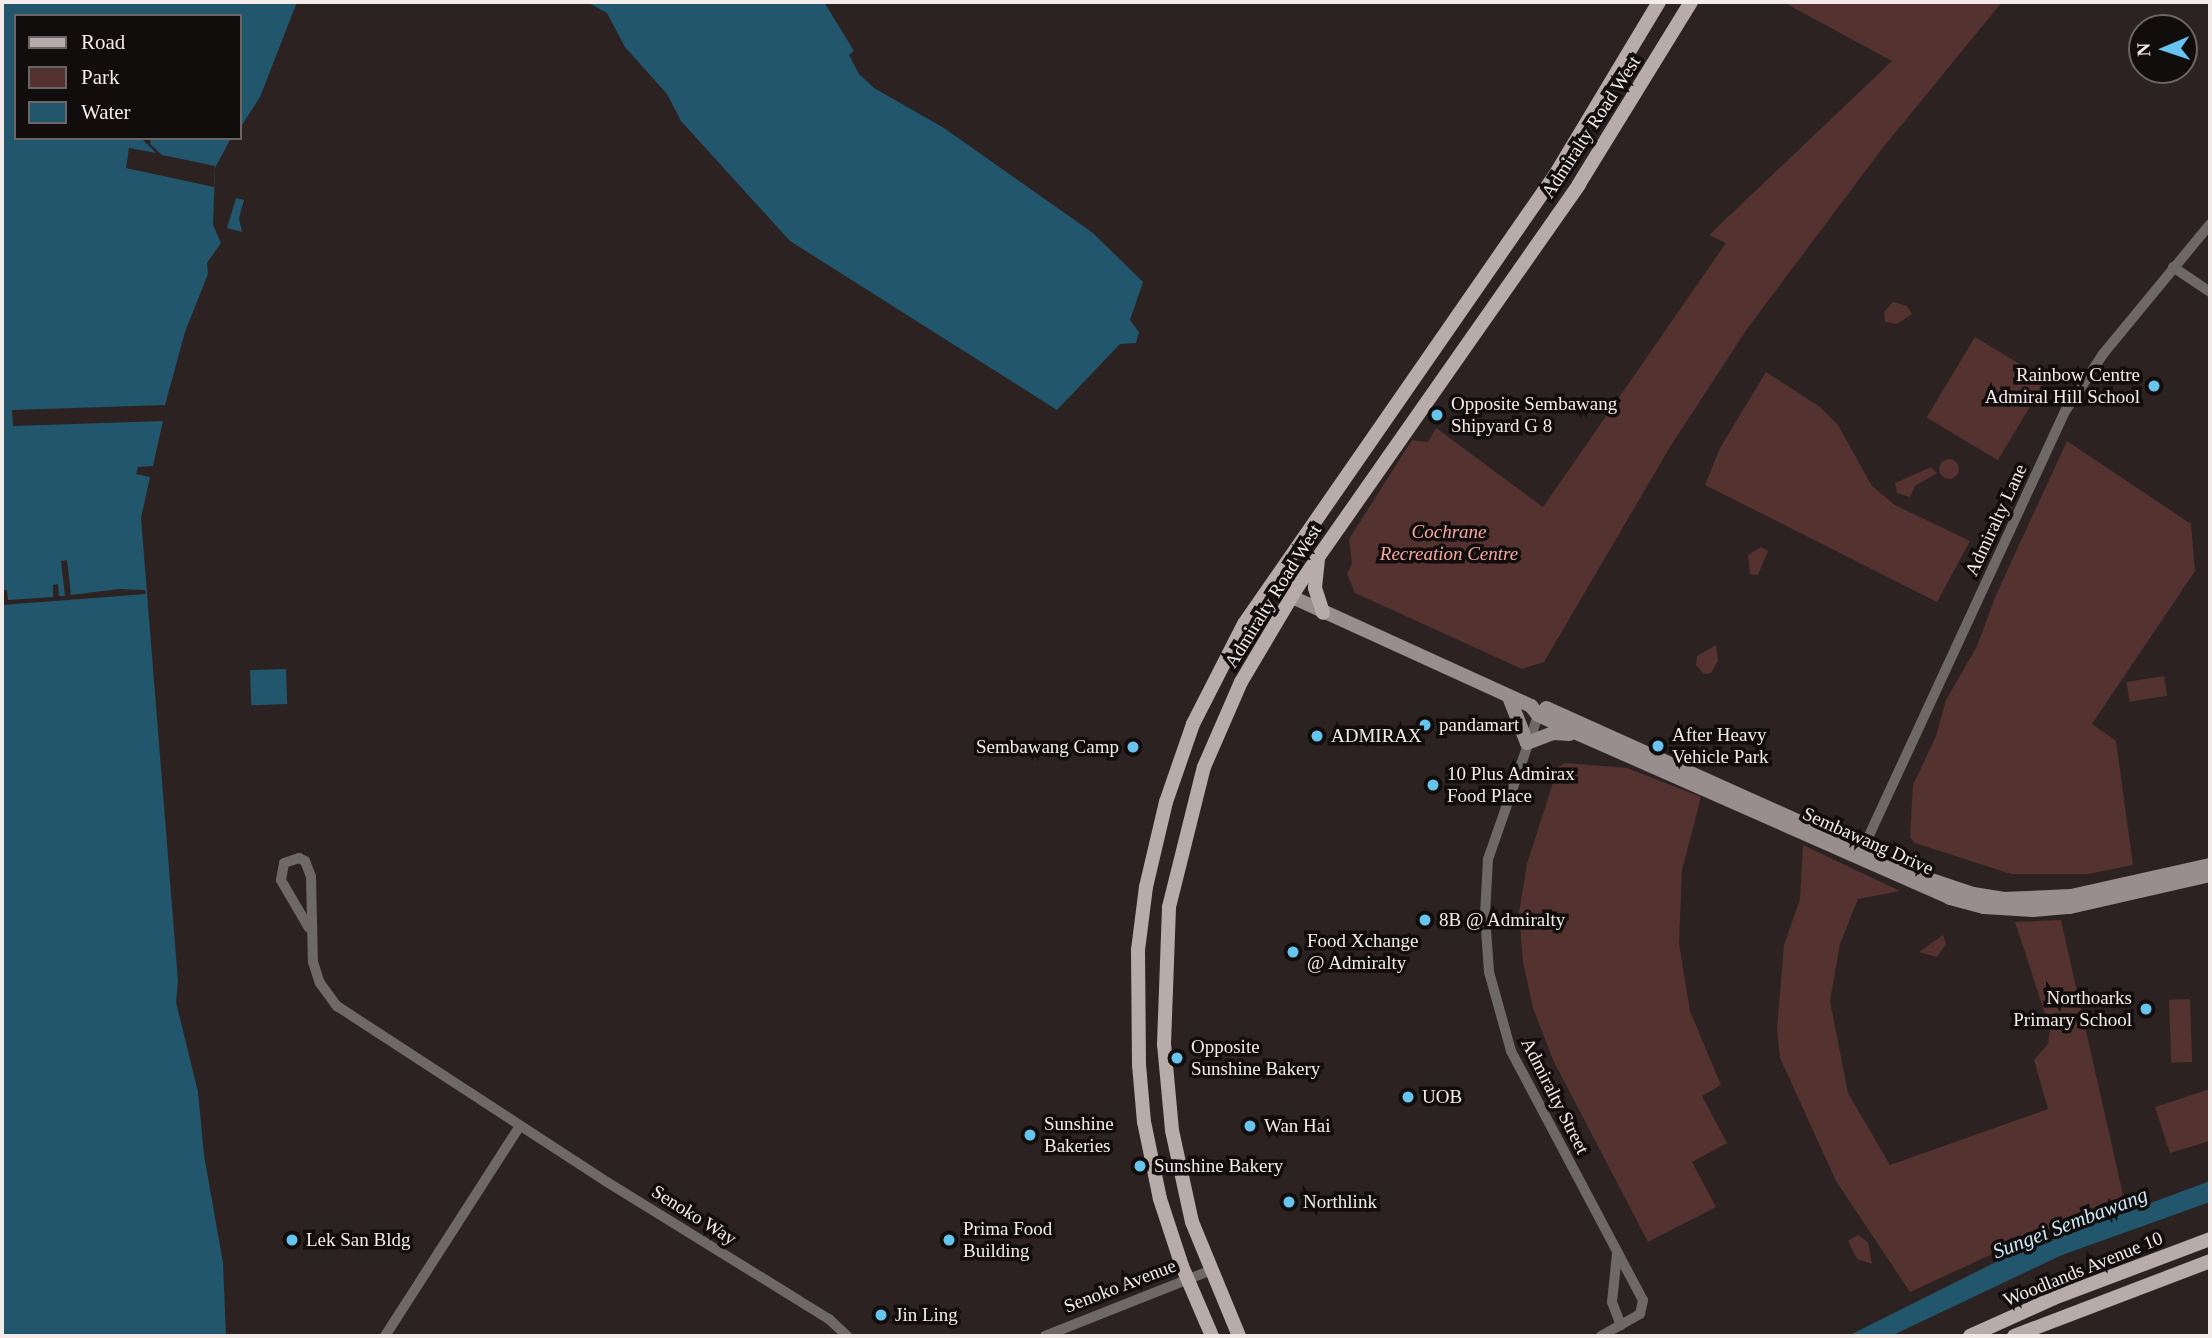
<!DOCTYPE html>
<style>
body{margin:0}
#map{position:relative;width:2212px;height:1338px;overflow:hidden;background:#2c2221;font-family:Georgia,serif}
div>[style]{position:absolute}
.green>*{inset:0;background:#53322f;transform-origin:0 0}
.round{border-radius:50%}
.water>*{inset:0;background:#21566d;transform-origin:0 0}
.pier>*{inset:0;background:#2c2221}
.street>*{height:10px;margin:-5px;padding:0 5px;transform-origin:5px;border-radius:5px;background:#6e6867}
.secondary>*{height:14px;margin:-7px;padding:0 7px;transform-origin:7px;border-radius:7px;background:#978e8d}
.primary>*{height:14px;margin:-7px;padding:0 7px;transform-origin:7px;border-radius:7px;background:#b7acaa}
.dots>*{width:19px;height:19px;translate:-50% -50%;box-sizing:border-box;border:4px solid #110d0c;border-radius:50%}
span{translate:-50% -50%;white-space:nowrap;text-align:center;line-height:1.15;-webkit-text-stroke:7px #110d0c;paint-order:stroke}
.street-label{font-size:19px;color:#f2ebea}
.poi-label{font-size:19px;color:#f2ebea}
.right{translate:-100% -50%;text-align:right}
.left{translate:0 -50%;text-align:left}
.park-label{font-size:19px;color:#f9a8a0;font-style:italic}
.water-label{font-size:21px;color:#cae9f9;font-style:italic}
.frame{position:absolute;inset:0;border:4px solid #f2ebea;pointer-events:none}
.legend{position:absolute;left:14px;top:14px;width:228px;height:126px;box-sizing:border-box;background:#110d0c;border:2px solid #6b6665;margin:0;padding:9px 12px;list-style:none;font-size:21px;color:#f2ebea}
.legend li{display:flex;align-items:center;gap:14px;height:35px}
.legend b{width:35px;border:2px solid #6b6665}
.north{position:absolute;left:2128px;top:14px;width:70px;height:70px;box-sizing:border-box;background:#110d0c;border:2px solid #6b6665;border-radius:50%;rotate:268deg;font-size:19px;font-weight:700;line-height:28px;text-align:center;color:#f2ebea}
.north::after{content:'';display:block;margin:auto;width:24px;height:32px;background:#67c4ef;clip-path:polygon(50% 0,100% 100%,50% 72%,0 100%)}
</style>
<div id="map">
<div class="green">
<i style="clip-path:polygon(1783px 2px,2002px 2px,1881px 150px,1747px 329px,1670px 447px,1544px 662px,1522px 669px,1355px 593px,1347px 574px,1352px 563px,1349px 539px,1412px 440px,1428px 442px,1436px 428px,1543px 507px,1726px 243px,1709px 235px,1892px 61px)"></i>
<i style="clip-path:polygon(1893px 302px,1907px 306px,1912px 314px,1897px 324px,1885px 322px,1884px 312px)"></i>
<i style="left:1975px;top:337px;width:83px;height:94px;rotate:31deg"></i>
<i style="clip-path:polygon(1766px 372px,1820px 407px,1838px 425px,1872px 486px,1895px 505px,1970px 541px,1937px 602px,1705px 485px,1720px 448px)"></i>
<i style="clip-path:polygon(2067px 441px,2191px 524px,2195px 571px,2092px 724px,2116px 741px,2133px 865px,2088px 874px,2011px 874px,1915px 843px,1910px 837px,1913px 785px,1936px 736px,1946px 700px,1977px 646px,1996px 595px)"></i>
<i class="round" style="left:1939px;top:459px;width:20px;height:20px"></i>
<i style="clip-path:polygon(1931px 467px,1937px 473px,1915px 486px,1910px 497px,1897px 493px,1895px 483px)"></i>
<i style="clip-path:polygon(1761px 547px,1768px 551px,1758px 575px,1750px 574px,1748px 555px)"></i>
<i style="clip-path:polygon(1716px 645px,1718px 661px,1711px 673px,1704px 674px,1696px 665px,1697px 656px)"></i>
<i style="left:2164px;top:676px;width:20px;height:38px;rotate:81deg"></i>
<i style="clip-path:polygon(1565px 763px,1627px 768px,1701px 797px,1682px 870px,1679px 943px,1690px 1011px,1721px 1085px,1702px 1096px,1727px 1143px,1692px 1162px,1716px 1207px,1648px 1242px,1553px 1060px,1533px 1008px,1523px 962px,1519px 912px,1527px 864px,1558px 767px)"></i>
<i style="clip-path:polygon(1803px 845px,1900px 891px,1858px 899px,1840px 944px,1830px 1001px,1848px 1093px,1890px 1165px,2048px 1109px,2034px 1060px,2048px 1044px,2050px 1029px,2015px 922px,2061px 920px,2124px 1199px,2040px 1232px,1910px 1292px,1836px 1181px,1780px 1058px,1777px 1029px,1784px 945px,1800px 899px)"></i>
<i style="clip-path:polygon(1943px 935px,1946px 944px,1937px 957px,1919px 952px)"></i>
<i style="left:2190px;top:999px;width:63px;height:21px;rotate:88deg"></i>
<i style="clip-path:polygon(2210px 1089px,2210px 1141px,2170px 1153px,2155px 1107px)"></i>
<i style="clip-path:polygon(1858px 1235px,1868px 1242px,1872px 1264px,1857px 1259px,1848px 1241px)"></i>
</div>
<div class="water">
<i style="clip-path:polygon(2px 2px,297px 2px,260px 97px,240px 128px,240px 16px,16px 16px,16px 138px,231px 138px,215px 168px,213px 225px,221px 243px,207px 263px,208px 274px,185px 332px,165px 405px,12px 410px,13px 426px,163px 421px,153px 466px,138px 467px,136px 474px,150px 477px,141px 518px,178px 981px,176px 1002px,198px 1092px,204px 1155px,223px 1263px,226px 1336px,2px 1336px)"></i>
<i style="clip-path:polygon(587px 2px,824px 2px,854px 51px,849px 55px,859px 74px,874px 88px,944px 128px,1093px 233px,1143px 282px,1130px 320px,1139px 332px,1136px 343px,1120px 344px,1057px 410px,790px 241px,681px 121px,667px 94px,625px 47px,607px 13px)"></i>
<i style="clip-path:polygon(236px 198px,244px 200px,239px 218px,242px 232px,227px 228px)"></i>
<i style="left:286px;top:669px;width:35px;height:36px;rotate:88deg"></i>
<i style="clip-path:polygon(2210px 1181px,2210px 1202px,2062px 1255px,1891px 1336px,1848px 1336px,2010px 1255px)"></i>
</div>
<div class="pier">
<i style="clip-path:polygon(141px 138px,151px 138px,150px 144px,162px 155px,215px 166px,214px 187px,126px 168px,129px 148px,156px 153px)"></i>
<i style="clip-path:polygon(67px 560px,71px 595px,119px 589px,145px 590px,146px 594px,2px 605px,2px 590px,7px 590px,8px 600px,53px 597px,53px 585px,58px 584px,59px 596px,65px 596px,61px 561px)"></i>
</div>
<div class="street">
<i style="left:2173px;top:267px;width:45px;rotate:34deg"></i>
<i style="left:1540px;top:710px;width:158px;rotate:109.2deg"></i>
<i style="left:1488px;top:859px;width:56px;rotate:93.1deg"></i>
<i style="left:1485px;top:915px;width:57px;rotate:86deg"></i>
<i style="left:1489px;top:972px;width:82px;rotate:74.4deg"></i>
<i style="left:1511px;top:1051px;width:282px;rotate:62.1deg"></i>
<i style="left:1643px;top:1300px;width:14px;rotate:102deg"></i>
<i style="left:1640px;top:1314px;width:45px;rotate:150.6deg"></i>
<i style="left:1860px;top:855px;width:490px;rotate:-65.2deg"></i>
<i style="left:2066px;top:410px;width:67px;rotate:-56.5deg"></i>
<i style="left:2103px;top:354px;width:168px;rotate:-50.5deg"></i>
<i style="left:309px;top:928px;width:56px;rotate:-120.3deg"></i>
<i style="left:281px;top:880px;width:17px;rotate:-80deg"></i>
<i style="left:284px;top:863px;width:16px;rotate:-18deg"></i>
<i style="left:299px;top:858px;width:7px;rotate:27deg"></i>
<i style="left:305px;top:861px;width:17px;rotate:69deg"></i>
<i style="left:311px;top:877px;width:85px;rotate:88.7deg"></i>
<i style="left:313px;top:962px;width:22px;rotate:72deg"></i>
<i style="left:320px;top:983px;width:29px;rotate:54deg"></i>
<i style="left:337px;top:1006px;width:322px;rotate:33.1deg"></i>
<i style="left:607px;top:1182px;width:261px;rotate:31.7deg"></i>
<i style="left:829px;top:1319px;width:25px;rotate:43deg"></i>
<i style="left:1617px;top:1254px;width:48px;rotate:95.9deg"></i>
<i style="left:1612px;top:1302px;width:25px;rotate:69deg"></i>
<i style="left:385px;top:1336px;width:250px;rotate:-57.3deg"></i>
<i style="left:1045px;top:1336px;width:176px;rotate:-21.6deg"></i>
</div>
<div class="secondary">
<i style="left:1292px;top:597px;width:263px;rotate:24.5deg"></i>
<i style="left:1531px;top:706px;width:11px;rotate:52deg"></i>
<i style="left:1538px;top:715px;width:45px;rotate:24.9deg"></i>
<i style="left:1579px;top:734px;width:406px;rotate:23.8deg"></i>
<i style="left:1950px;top:898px;width:35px;rotate:15deg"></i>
<i style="left:1984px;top:907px;width:49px;rotate:3.5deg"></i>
<i style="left:2033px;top:910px;width:37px;rotate:-5deg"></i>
<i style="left:2070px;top:907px;width:144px;rotate:-12.9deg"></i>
<i style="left:1509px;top:697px;width:49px;rotate:68.6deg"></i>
<i style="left:1527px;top:743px;width:28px;rotate:-21deg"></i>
<i style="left:1553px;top:733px;width:17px;rotate:3deg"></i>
<i style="left:1546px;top:708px;width:415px;rotate:24.2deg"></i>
<i style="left:1925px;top:878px;width:51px;rotate:18.4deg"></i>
<i style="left:1973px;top:894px;width:30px;rotate:9deg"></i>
<i style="left:2003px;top:899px;width:68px;rotate:-2.5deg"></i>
<i style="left:2071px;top:896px;width:142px;rotate:-12.6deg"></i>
</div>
<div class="primary">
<i style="left:1318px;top:559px;width:29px;rotate:96deg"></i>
<i style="left:1315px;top:588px;width:26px;rotate:72deg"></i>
<i style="left:1212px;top:1336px;width:76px;rotate:-113.2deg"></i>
<i style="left:1182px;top:1266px;width:71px;rotate:-108.2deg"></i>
<i style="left:1160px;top:1199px;width:79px;rotate:-101.7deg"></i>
<i style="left:1144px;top:1122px;width:57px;rotate:-95deg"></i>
<i style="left:1139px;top:1065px;width:115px;rotate:-90.5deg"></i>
<i style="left:1138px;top:950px;width:64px;rotate:-82.8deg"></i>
<i style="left:1146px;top:887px;width:87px;rotate:-76.8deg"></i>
<i style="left:1166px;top:802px;width:83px;rotate:-70.9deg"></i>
<i style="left:1193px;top:724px;width:112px;rotate:-63deg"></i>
<i style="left:1244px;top:624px;width:546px;rotate:-55.29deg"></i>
<i style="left:1555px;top:175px;width:202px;rotate:-59deg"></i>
<i style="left:1239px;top:1336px;width:123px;rotate:-112.4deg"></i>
<i style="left:1192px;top:1222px;width:94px;rotate:-102.3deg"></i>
<i style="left:1172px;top:1130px;width:86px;rotate:-95.3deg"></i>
<i style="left:1164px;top:1044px;width:137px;rotate:-87.9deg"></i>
<i style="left:1169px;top:907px;width:144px;rotate:-76deg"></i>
<i style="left:1204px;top:767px;width:93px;rotate:-66.5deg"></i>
<i style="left:1241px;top:682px;width:112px;rotate:-59.3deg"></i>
<i style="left:1298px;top:586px;width:490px;rotate:-55deg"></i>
<i style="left:1579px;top:184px;width:214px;rotate:-58.4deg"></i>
<i style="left:1970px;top:1336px;width:92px;rotate:-24.3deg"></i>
<i style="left:2054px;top:1298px;width:167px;rotate:-20.7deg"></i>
<i style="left:2014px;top:1336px;width:210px;rotate:-20.9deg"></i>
</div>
<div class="dots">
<i style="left:2154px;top:386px;background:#67c4ef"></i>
<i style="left:1437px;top:415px;background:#67c4ef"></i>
<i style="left:1425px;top:725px;background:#67c4ef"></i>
<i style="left:1317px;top:736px;background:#67c4ef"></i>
<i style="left:1658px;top:746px;background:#67c4ef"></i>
<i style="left:1133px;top:747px;background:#67c4ef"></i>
<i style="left:1433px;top:785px;background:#67c4ef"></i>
<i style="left:1425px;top:920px;background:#67c4ef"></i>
<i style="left:1293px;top:952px;background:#67c4ef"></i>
<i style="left:2146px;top:1009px;background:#67c4ef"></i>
<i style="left:1177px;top:1058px;background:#67c4ef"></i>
<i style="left:1408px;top:1097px;background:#67c4ef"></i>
<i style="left:1250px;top:1126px;background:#67c4ef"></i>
<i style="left:1030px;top:1135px;background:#67c4ef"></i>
<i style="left:1140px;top:1166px;background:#67c4ef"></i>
<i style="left:1289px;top:1202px;background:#67c4ef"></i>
<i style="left:292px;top:1240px;background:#67c4ef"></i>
<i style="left:949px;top:1240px;background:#67c4ef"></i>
<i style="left:881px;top:1315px;background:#67c4ef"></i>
</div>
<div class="street-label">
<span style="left:1591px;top:127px;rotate:-57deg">Admiralty Road West</span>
<span style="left:1996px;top:520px;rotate:-65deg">Admiralty Lane</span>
<span style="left:1273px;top:596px;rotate:-58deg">Admiralty Road West</span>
<span style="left:1868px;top:841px;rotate:24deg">Sembawang Drive</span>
<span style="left:1555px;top:1096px;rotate:63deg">Admiralty Street</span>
<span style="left:694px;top:1215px;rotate:32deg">Senoko Way</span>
<span style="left:2083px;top:1269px;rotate:-22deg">Woodlands Avenue 10</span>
<span style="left:1120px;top:1286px;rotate:-21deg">Senoko Avenue</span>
</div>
<div class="poi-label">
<span class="right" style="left:2140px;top:386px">Rainbow Centre<br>Admiral Hill School</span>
<span class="left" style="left:1451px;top:415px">Opposite Sembawang<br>Shipyard G 8</span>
<span class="left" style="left:1439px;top:725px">pandamart</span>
<span class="left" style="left:1672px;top:746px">After Heavy<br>Vehicle Park</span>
<span class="left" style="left:1331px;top:736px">ADMIRAX</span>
<span class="right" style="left:1119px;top:747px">Sembawang Camp</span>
<span class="left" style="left:1447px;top:785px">10 Plus Admirax<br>Food Place</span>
<span class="left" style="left:1439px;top:920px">8B @ Admiralty</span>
<span class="left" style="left:1307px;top:952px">Food Xchange<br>@ Admiralty</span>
<span class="right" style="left:2132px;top:1009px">Northoarks<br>Primary School</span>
<span class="left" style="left:1191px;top:1058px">Opposite<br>Sunshine Bakery</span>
<span class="left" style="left:1422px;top:1097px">UOB</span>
<span class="left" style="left:1044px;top:1135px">Sunshine<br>Bakeries</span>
<span class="left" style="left:1264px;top:1126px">Wan Hai</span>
<span class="left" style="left:1154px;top:1166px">Sunshine Bakery</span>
<span class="left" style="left:1303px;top:1202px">Northlink</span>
<span class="left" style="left:963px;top:1240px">Prima Food<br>Building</span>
<span class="left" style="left:306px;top:1240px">Lek San Bldg</span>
<span class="left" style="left:895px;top:1315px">Jin Ling</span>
</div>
<div class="park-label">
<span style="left:1449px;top:543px">Cochrane<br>Recreation Centre</span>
</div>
<div class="water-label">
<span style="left:2070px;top:1223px;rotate:-21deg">Sungei Sembawang</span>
</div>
<div class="frame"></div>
<ul class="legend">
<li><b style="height:9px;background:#b7acaa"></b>Road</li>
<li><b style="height:19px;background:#53322f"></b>Park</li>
<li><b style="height:19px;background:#21566d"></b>Water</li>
</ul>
<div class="north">N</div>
</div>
